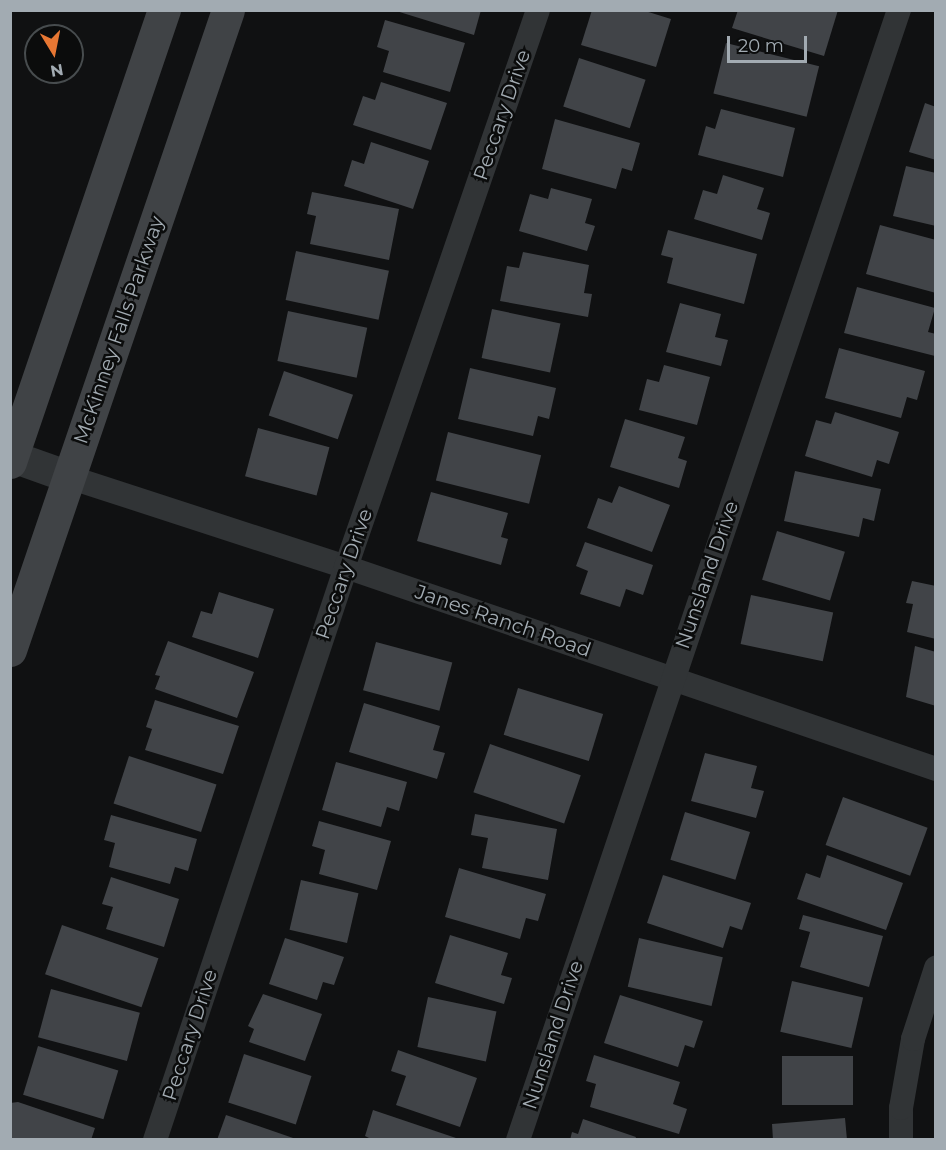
<!DOCTYPE html>
<style>
body{margin:0}
#map{position:relative;width:946px;height:1150px;overflow:hidden;background:#101112;font-family:Montserrat,sans-serif}
div>[style]{position:absolute}
.building>*{inset:0;background:#414448;transform-origin:0 0}
.minor>*{height:24px;margin:-12px;padding:0 12px;transform-origin:12px;border-radius:12px;background:#313436}
.tertiary>*{height:32px;margin:-16px;padding:0 16px;transform-origin:16px;border-radius:16px;background:#313436}
.secondary>*{height:33px;margin:-16.5px;padding:0 16.5px;transform-origin:16.5px;border-radius:16.5px;background:#404346}
span{translate:-50% -50%;white-space:nowrap;text-align:center;line-height:1.15;-webkit-text-stroke:5px #0b0c0c;paint-order:stroke}
.street-label{font-size:20px;color:#a2abb2}
.frame{position:absolute;inset:0;border:12px solid #a2abb2;pointer-events:none}
.north{position:absolute;left:24px;top:24px;width:60px;height:60px;box-sizing:border-box;background:#0b0c0c;border:2px solid #474c4e;border-radius:50%;rotate:170deg;font-size:16px;font-weight:700;line-height:24px;text-align:center;color:#a2abb2}
.north::after{content:'';display:block;margin:auto;width:21px;height:27px;background:#e77733;clip-path:polygon(50% 0,100% 100%,50% 72%,0 100%)}
.scale{position:absolute;left:727px;top:36px;width:80px;height:27px;box-sizing:border-box;border:3px solid #a2abb2;border-top:0;padding-left:8px;font-size:18px;line-height:21px;white-space:nowrap;color:#a2abb2;-webkit-text-stroke:4px #0b0c0c;paint-order:stroke}
</style>
<div id="map">
<div class="building">
<i style="clip-path:polygon(393px 10px,481px 10px,474px 35px)"></i>
<i style="clip-path:polygon(592px 10px,642px 10px,671px 19px,656px 67px,581px 45px)"></i>
<i style="clip-path:polygon(738px 10px,838px 10px,824px 56px,732px 28px)"></i>
<i style="clip-path:polygon(385px 20px,465px 43px,450px 92px,383px 72px,389px 51px,377px 47px)"></i>
<i style="left:726px;top:43px;width:96px;height:52px;rotate:14deg"></i>
<i style="left:579px;top:58px;width:70px;height:51px;rotate:18deg"></i>
<i style="clip-path:polygon(381px 82px,447px 103px,431px 150px,353px 125px,363px 96px,375px 100px)"></i>
<i style="clip-path:polygon(925px 103px,936px 107px,936px 160px,909px 152px)"></i>
<i style="clip-path:polygon(721px 109px,795px 128px,783px 177px,698px 155px,706px 126px,715px 129px)"></i>
<i style="clip-path:polygon(555px 119px,640px 143px,632px 171px,622px 168px,616px 189px,542px 169px)"></i>
<i style="clip-path:polygon(371px 142px,429px 161px,413px 209px,344px 186px,352px 160px,364px 164px)"></i>
<i style="clip-path:polygon(906px 166px,936px 173px,936px 226px,893px 216px)"></i>
<i style="clip-path:polygon(723px 175px,764px 188px,757px 209px,770px 213px,762px 240px,694px 219px,703px 190px,717px 194px)"></i>
<i style="clip-path:polygon(551px 188px,592px 199px,585px 223px,595px 226px,587px 251px,519px 231px,530px 194px,548px 199px)"></i>
<i style="clip-path:polygon(312px 192px,399px 209px,389px 260px,310px 244px,316px 216px,307px 214px)"></i>
<i style="clip-path:polygon(880px 225px,936px 240px,936px 293px,866px 274px)"></i>
<i style="clip-path:polygon(668px 230px,757px 254px,744px 304px,667px 283px,673px 258px,661px 255px)"></i>
<i style="left:296px;top:251px;width:95px;height:50px;rotate:12deg"></i>
<i style="clip-path:polygon(523px 252px,589px 265px,584px 293px,592px 294px,588px 317px,500px 301px,507px 266px,519px 268px)"></i>
<i style="clip-path:polygon(857px 287px,935px 308px,928px 332px,936px 334px,935px 356px,844px 333px)"></i>
<i style="clip-path:polygon(680px 303px,721px 314px,715px 337px,728px 340px,721px 366px,666px 352px)"></i>
<i style="left:492px;top:309px;width:70px;height:50px;rotate:12deg"></i>
<i style="left:288px;top:311px;width:81px;height:51px;rotate:12deg"></i>
<i style="clip-path:polygon(839px 348px,925px 371px,917px 400px,907px 397px,901px 418px,825px 398px)"></i>
<i style="clip-path:polygon(664px 365px,710px 377px,697px 425px,639px 410px,647px 379px,659px 382px)"></i>
<i style="clip-path:polygon(470px 368px,556px 388px,549px 419px,538px 416px,533px 436px,458px 419px)"></i>
<i style="left:284px;top:371px;width:73px;height:47px;rotate:19deg"></i>
<i style="clip-path:polygon(835px 412px,899px 432px,889px 464px,877px 460px,872px 477px,805px 456px,816px 420px,831px 424px)"></i>
<i style="clip-path:polygon(625px 419px,685px 437px,678px 458px,687px 461px,679px 488px,610px 467px)"></i>
<i style="left:258px;top:428px;width:74px;height:50px;rotate:15deg"></i>
<i style="left:448px;top:432px;width:96px;height:50px;rotate:14deg"></i>
<i style="clip-path:polygon(795px 471px,881px 489px,874px 521px,863px 518px,859px 537px,784px 521px)"></i>
<i style="clip-path:polygon(619px 486px,670px 505px,652px 552px,587px 528px,598px 498px,612px 503px)"></i>
<i style="clip-path:polygon(431px 492px,508px 513px,501px 537px,508px 539px,501px 565px,417px 541px)"></i>
<i style="left:777px;top:531px;width:71px;height:51px;rotate:17deg"></i>
<i style="clip-path:polygon(585px 542px,653px 565px,643px 595px,626px 589px,620px 607px,580px 594px,588px 571px,576px 566px)"></i>
<i style="clip-path:polygon(912px 581px,936px 586px,936px 639px,907px 632px,913px 604px,906px 603px)"></i>
<i style="clip-path:polygon(219px 592px,274px 609px,258px 658px,192px 637px,201px 611px,212px 614px)"></i>
<i style="left:751px;top:595px;width:84px;height:50px;rotate:12deg"></i>
<i style="clip-path:polygon(168px 641px,254px 672px,237px 718px,155px 689px,160px 676px,155px 675px)"></i>
<i style="left:376px;top:642px;width:79px;height:50px;rotate:15deg"></i>
<i style="clip-path:polygon(915px 646px,936px 652px,936px 706px,906px 697px)"></i>
<i style="left:518px;top:688px;width:89px;height:49px;rotate:17deg"></i>
<i style="clip-path:polygon(155px 700px,239px 726px,223px 774px,145px 750px,152px 729px,146px 727px)"></i>
<i style="clip-path:polygon(364px 703px,440px 726px,433px 750px,445px 753px,437px 779px,349px 752px)"></i>
<i style="left:490px;top:744px;width:96px;height:51px;rotate:19deg"></i>
<i style="clip-path:polygon(705px 753px,757px 766px,751px 788px,764px 791px,756px 818px,691px 801px)"></i>
<i style="left:129px;top:756px;width:92px;height:50px;rotate:18deg"></i>
<i style="clip-path:polygon(336px 762px,407px 782px,399px 811px,387px 807px,381px 827px,322px 810px)"></i>
<i style="left:843px;top:797px;width:90px;height:51px;rotate:20deg"></i>
<i style="left:685px;top:812px;width:68px;height:50px;rotate:17deg"></i>
<i style="clip-path:polygon(475px 814px,557px 829px,548px 880px,482px 868px,488px 838px,471px 835px)"></i>
<i style="clip-path:polygon(111px 815px,197px 839px,188px 871px,175px 867px,170px 884px,109px 867px,115px 843px,104px 840px)"></i>
<i style="clip-path:polygon(319px 821px,391px 841px,377px 890px,319px 874px,325px 850px,312px 846px)"></i>
<i style="clip-path:polygon(827px 855px,903px 883px,886px 930px,797px 899px,806px 873px,820px 878px)"></i>
<i style="clip-path:polygon(459px 868px,546px 894px,538px 921px,526px 918px,520px 939px,445px 917px)"></i>
<i style="clip-path:polygon(663px 875px,751px 903px,742px 930px,730px 926px,723px 948px,647px 923px)"></i>
<i style="clip-path:polygon(111px 877px,179px 899px,164px 947px,106px 929px,113px 907px,102px 904px)"></i>
<i style="left:301px;top:880px;width:59px;height:51px;rotate:13deg"></i>
<i style="clip-path:polygon(803px 915px,883px 936px,869px 987px,800px 967px,810px 932px,799px 929px)"></i>
<i style="left:62px;top:925px;width:102px;height:52px;rotate:19deg"></i>
<i style="clip-path:polygon(450px 935px,508px 953px,501px 975px,512px 978px,504px 1004px,435px 983px)"></i>
<i style="clip-path:polygon(285px 938px,344px 957px,334px 985px,323px 982px,317px 1000px,269px 984px)"></i>
<i style="left:639px;top:938px;width:86px;height:50px;rotate:13deg"></i>
<i style="left:792px;top:981px;width:73px;height:52px;rotate:13deg"></i>
<i style="left:51px;top:989px;width:92px;height:50px;rotate:15deg"></i>
<i style="clip-path:polygon(263px 994px,322px 1014px,305px 1061px,249px 1042px,254px 1029px,248px 1026px)"></i>
<i style="clip-path:polygon(620px 995px,703px 1021px,694px 1048px,685px 1045px,678px 1067px,604px 1043px)"></i>
<i style="left:428px;top:997px;width:70px;height:51px;rotate:12deg"></i>
<i style="left:38px;top:1046px;width:84px;height:51px;rotate:17deg"></i>
<i style="clip-path:polygon(398px 1050px,477px 1078px,460px 1127px,396px 1105px,406px 1076px,391px 1071px)"></i>
<i style="left:244px;top:1054px;width:71px;height:51px;rotate:18deg"></i>
<i style="clip-path:polygon(594px 1055px,680px 1082px,673px 1104px,687px 1109px,679px 1134px,590px 1107px,596px 1084px,586px 1081px)"></i>
<i style="left:782px;top:1056px;width:71px;height:49px"></i>
<i style="clip-path:polygon(18px 1102px,95px 1128px,91px 1140px,10px 1140px,10px 1103px)"></i>
<i style="clip-path:polygon(373px 1110px,456px 1138px,456px 1140px,373px 1140px,365px 1136px)"></i>
<i style="clip-path:polygon(226px 1115px,296px 1139px,296px 1140px,217px 1140px)"></i>
<i style="clip-path:polygon(845px 1118px,847px 1140px,773px 1140px,772px 1124px)"></i>
<i style="clip-path:polygon(583px 1119px,636px 1137px,635px 1140px,570px 1140px,572px 1132px,578px 1134px)"></i>
</div>
<div class="minor">
<i style="left:69px;top:477px;width:291px;rotate:18deg"></i>
<i style="left:346px;top:567px;width:624px;rotate:18.9deg"></i>
<i style="left:155px;top:1140px;width:604px;rotate:-71.57deg"></i>
<i style="left:346px;top:567px;width:589px;rotate:-70.98deg"></i>
<i style="left:518px;top:1140px;width:1193px;rotate:-71.37deg"></i>
<i style="left:901px;top:1140px;width:32px;rotate:-90deg"></i>
<i style="left:901px;top:1108px;width:70px;rotate:-80.1deg"></i>
<i style="left:913px;top:1039px;width:75px;rotate:-72.1deg"></i>
</div>
<div class="tertiary">
<i style="left:10px;top:456px;width:63px;rotate:19.6deg"></i>
</div>
<div class="secondary">
<i style="left:10px;top:462px;width:478px;rotate:-71.2deg"></i>
<i style="left:10px;top:650px;width:676px;rotate:-71.19deg"></i>
</div>
<div class="street-label">
<span style="left:502px;top:115px;rotate:-71deg">Peccary Drive</span>
<span style="left:119px;top:330px;rotate:-71deg">McKinney Falls Parkway</span>
<span style="left:344px;top:574px;rotate:-71deg">Peccary Drive</span>
<span style="left:707px;top:575px;rotate:-71deg">Nunsland Drive</span>
<span style="left:503px;top:621px;rotate:19deg">Janes Ranch Road</span>
<span style="left:190px;top:1035px;rotate:-72deg">Peccary Drive</span>
<span style="left:553px;top:1035px;rotate:-72deg">Nunsland Drive</span>
</div>
<div class="frame"></div>
<div class="north">N</div>
<div class="scale">20 m</div>
</div>
